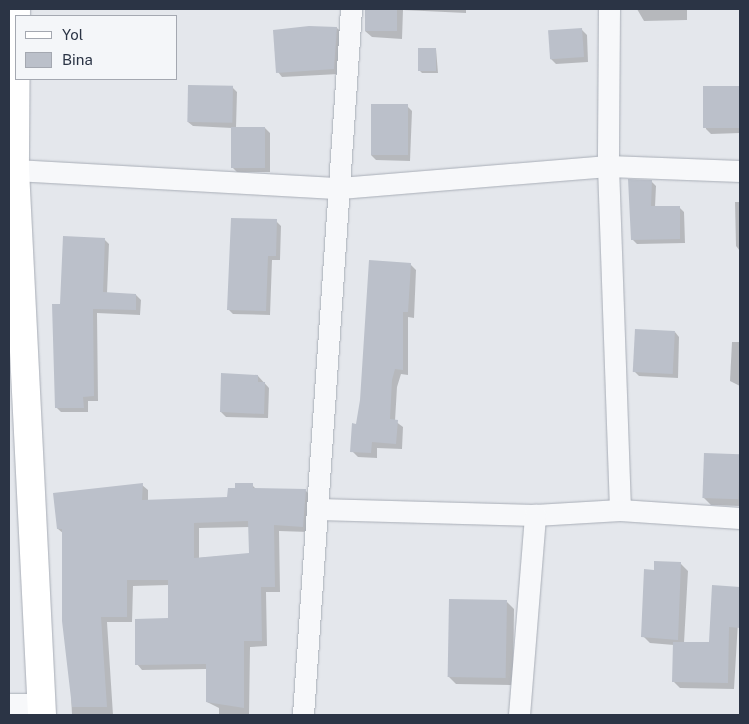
<!DOCTYPE html>
<style>
body{margin:0}
#map{position:relative;width:749px;height:724px;overflow:hidden;background:#e4e7ec;font-family:"Public Sans",sans-serif}
div>[style]{position:absolute}
.shadow>*{inset:0;background:#0003}
.building>*{inset:0;background:#bbc0ca;transform-origin:0 0}
.roads{filter:drop-shadow(0 0 1px #a9aeb7) drop-shadow(0 0 1px #a9aeb7)}
.street>*{height:21px;margin:-10.5px;padding:0 10.5px;transform-origin:10.5px;border-radius:10.5px;background:#f7f8fa}
.secondary>*{height:28px;margin:-14px;padding:0 14px;transform-origin:14px;border-radius:14px;background:#fff}
span{translate:-50% -50%;white-space:nowrap;text-align:center;line-height:1.15;-webkit-text-stroke:5px #f4f6f9;paint-order:stroke}
.frame{position:absolute;inset:0;border:10px solid #2b3445;pointer-events:none}
.legend{position:absolute;left:15px;top:15px;width:162px;height:65px;box-sizing:border-box;background:#f4f6f9;border:1px solid #a4a8b1;margin:0;padding:6px 9px;list-style:none;font-size:15px;color:#2b3445}
.legend li{display:flex;align-items:center;gap:10px;height:25px}
.legend b{width:25px;border:1px solid #a4a8b1}
</style>
<div id="map">
<div class="shadow">
<i style="clip-path:polygon(366px 9px,466px 9px,466px 13px,403px 10px,402px 39px,372px 37px,365px 31px)"></i>
<i style="clip-path:polygon(637px 9px,687px 9px,687px 20px,644px 21px)"></i>
<i style="clip-path:polygon(337px 28px,342px 33px,339px 74px,282px 77px,278px 72px)"></i>
<i style="clip-path:polygon(582px 30px,587px 35px,588px 62px,556px 64px,551px 59px)"></i>
<i style="clip-path:polygon(436px 49px,438px 73px,422px 73px,420px 71px)"></i>
<i style="clip-path:polygon(232px 87px,237px 92px,236px 128px,265px 128px,270px 133px,270px 172px,237px 172px,232px 167px,232px 128px,193px 126px,188px 122px)"></i>
<i style="clip-path:polygon(740px 87px,740px 133px,711px 134px,706px 129px,704px 88px)"></i>
<i style="clip-path:polygon(407px 106px,412px 111px,410px 161px,376px 160px,371px 155px)"></i>
<i style="clip-path:polygon(651px 181px,656px 186px,655px 207px,679px 207px,684px 212px,685px 243px,637px 244px,632px 239px)"></i>
<i style="clip-path:polygon(735px 202px,740px 202px,740px 251px,736px 246px)"></i>
<i style="clip-path:polygon(276px 221px,281px 226px,280px 260px,272px 260px,270px 315px,233px 314px,228px 309px)"></i>
<i style="clip-path:polygon(104px 239px,109px 244px,107px 294px,136px 295px,141px 300px,140px 315px,97px 313px,98px 401px,88px 401px,88px 412px,61px 412px,56px 407px,62px 306px)"></i>
<i style="clip-path:polygon(410px 264px,416px 270px,414px 318px,408px 317px,408px 375px,401px 374px,397px 387px,395px 421px,403px 427px,402px 449px,377px 448px,377px 458px,358px 457px,352px 451px,358px 425px)"></i>
<i style="clip-path:polygon(675px 332px,679px 337px,678px 378px,639px 376px,634px 371px)"></i>
<i style="clip-path:polygon(732px 342px,740px 342px,740px 386px,730px 381px)"></i>
<i style="clip-path:polygon(258px 376px,269px 388px,268px 418px,226px 417px,221px 412px)"></i>
<i style="clip-path:polygon(705px 454px,740px 456px,740px 506px,711px 505px,703px 497px)"></i>
<i style="clip-path:polygon(evenodd,142px 485px,148px 490px,148px 501px,229px 499px,237px 489px,252px 485px,257px 490px,305px 490px,311px 496px,309px 532px,279px 531px,280px 592px,266px 592px,267px 646px,250px 647px,249px 715px,219px 715px,219px 708px,207px 702px,207px 669px,142px 670px,137px 664px,170px 619px,169px 585px,133px 586px,132px 622px,107px 622px,113px 715px,72px 715px,64px 534px,58px 529px,142px 485px,250px 527px,250px 554px,199px 558px,199px 528px,250px 527px)"></i>
<i style="clip-path:polygon(681px 564px,688px 571px,684px 643px,710px 643px,713px 587px,740px 588px,734px 689px,680px 688px,674px 682px,674px 645px,650px 643px,643px 636px,655px 571px)"></i>
<i style="clip-path:polygon(507px 602px,514px 609px,513px 685px,456px 684px,448px 676px)"></i>
</div>
<div class="building">
<i style="left:365px;top:9px;width:32px;height:22px"></i>
<i style="clip-path:polygon(309px 26px,337px 27px,334px 69px,276px 73px,273px 30px)"></i>
<i style="left:582px;top:28px;width:29px;height:34px;rotate:86deg"></i>
<i style="left:418px;top:48px;width:18px;height:23px"></i>
<i style="left:188px;top:85px;width:45px;height:37px;rotate:1deg"></i>
<i style="left:740px;top:86px;width:42px;height:37px;rotate:90deg"></i>
<i style="left:371px;top:104px;width:37px;height:51px"></i>
<i style="left:231px;top:127px;width:34px;height:41px"></i>
<i style="clip-path:polygon(628px 179px,652px 180px,651px 206px,680px 206px,680px 239px,631px 240px)"></i>
<i style="clip-path:polygon(231px 218px,277px 219px,276px 256px,268px 256px,266px 311px,227px 310px)"></i>
<i style="clip-path:polygon(63px 236px,105px 238px,103px 292px,136px 294px,136px 310px,93px 309px,94px 396px,83px 397px,84px 408px,55px 408px,52px 304px,60px 304px)"></i>
<i style="clip-path:polygon(369px 260px,411px 263px,408px 312px,403px 312px,403px 370px,395px 369px,392px 380px,390px 419px,398px 420px,396px 444px,372px 442px,371px 453px,350px 452px,352px 423px,356px 424px,360px 400px)"></i>
<i style="left:635px;top:329px;width:40px;height:43px;rotate:3deg"></i>
<i style="clip-path:polygon(221px 373px,258px 375px,258px 382px,265px 382px,264px 414px,220px 412px)"></i>
<i style="left:704px;top:453px;width:36px;height:45px;rotate:2deg"></i>
<i style="clip-path:polygon(evenodd,143px 483px,142px 500px,227px 497px,228px 488px,235px 488px,235px 483px,253px 483px,253px 488px,306px 489px,303px 527px,274px 525px,275px 587px,261px 587px,262px 641px,244px 641px,244px 708px,206px 702px,206px 664px,135px 665px,135px 619px,168px 618px,168px 580px,127px 580px,127px 617px,101px 617px,107px 707px,72px 707px,62px 621px,62px 529px,57px 529px,53px 493px,143px 483px,248px 521px,249px 553px,194px 558px,194px 523px,248px 521px)"></i>
<i style="clip-path:polygon(654px 561px,681px 562px,678px 640px,641px 637px,644px 569px,654px 570px)"></i>
<i style="clip-path:polygon(712px 585px,740px 587px,740px 628px,729px 627px,728px 683px,672px 682px,673px 642px,709px 642px)"></i>
<i style="left:449px;top:599px;width:58px;height:78px;rotate:1deg"></i>
</div>
<div class="roads">
<div class="street">
<i style="left:609px;top:9px;width:157px;rotate:90.4deg"></i>
<i style="left:608px;top:166px;width:344px;rotate:88deg"></i>
<i style="left:15px;top:170px;width:325px;rotate:3.2deg"></i>
<i style="left:340px;top:188px;width:269px;rotate:-4.7deg"></i>
<i style="left:608px;top:166px;width:132px;rotate:2.2deg"></i>
<i style="left:318px;top:509px;width:217px;rotate:1.6deg"></i>
<i style="left:535px;top:515px;width:85px;rotate:-3.4deg"></i>
<i style="left:620px;top:510px;width:120px;rotate:3.8deg"></i>
<i style="left:9px;top:704px;width:32px"></i>
<i style="left:303px;top:715px;width:708px;rotate:-86.11deg"></i>
<i style="left:519px;top:715px;width:201px;rotate:-85.4deg"></i>
</div>
<div class="secondary">
<i style="left:16px;top:9px;width:161px;rotate:90.4deg"></i>
<i style="left:15px;top:170px;width:546px;rotate:87.16deg"></i>
</div>
</div>
<div class="frame"></div>
<ul class="legend">
<li><b style="height:6px;background:#fff"></b>Yol</li>
<li><b style="height:14px;background:#bbc0ca"></b>Bina</li>
</ul>
</div>
